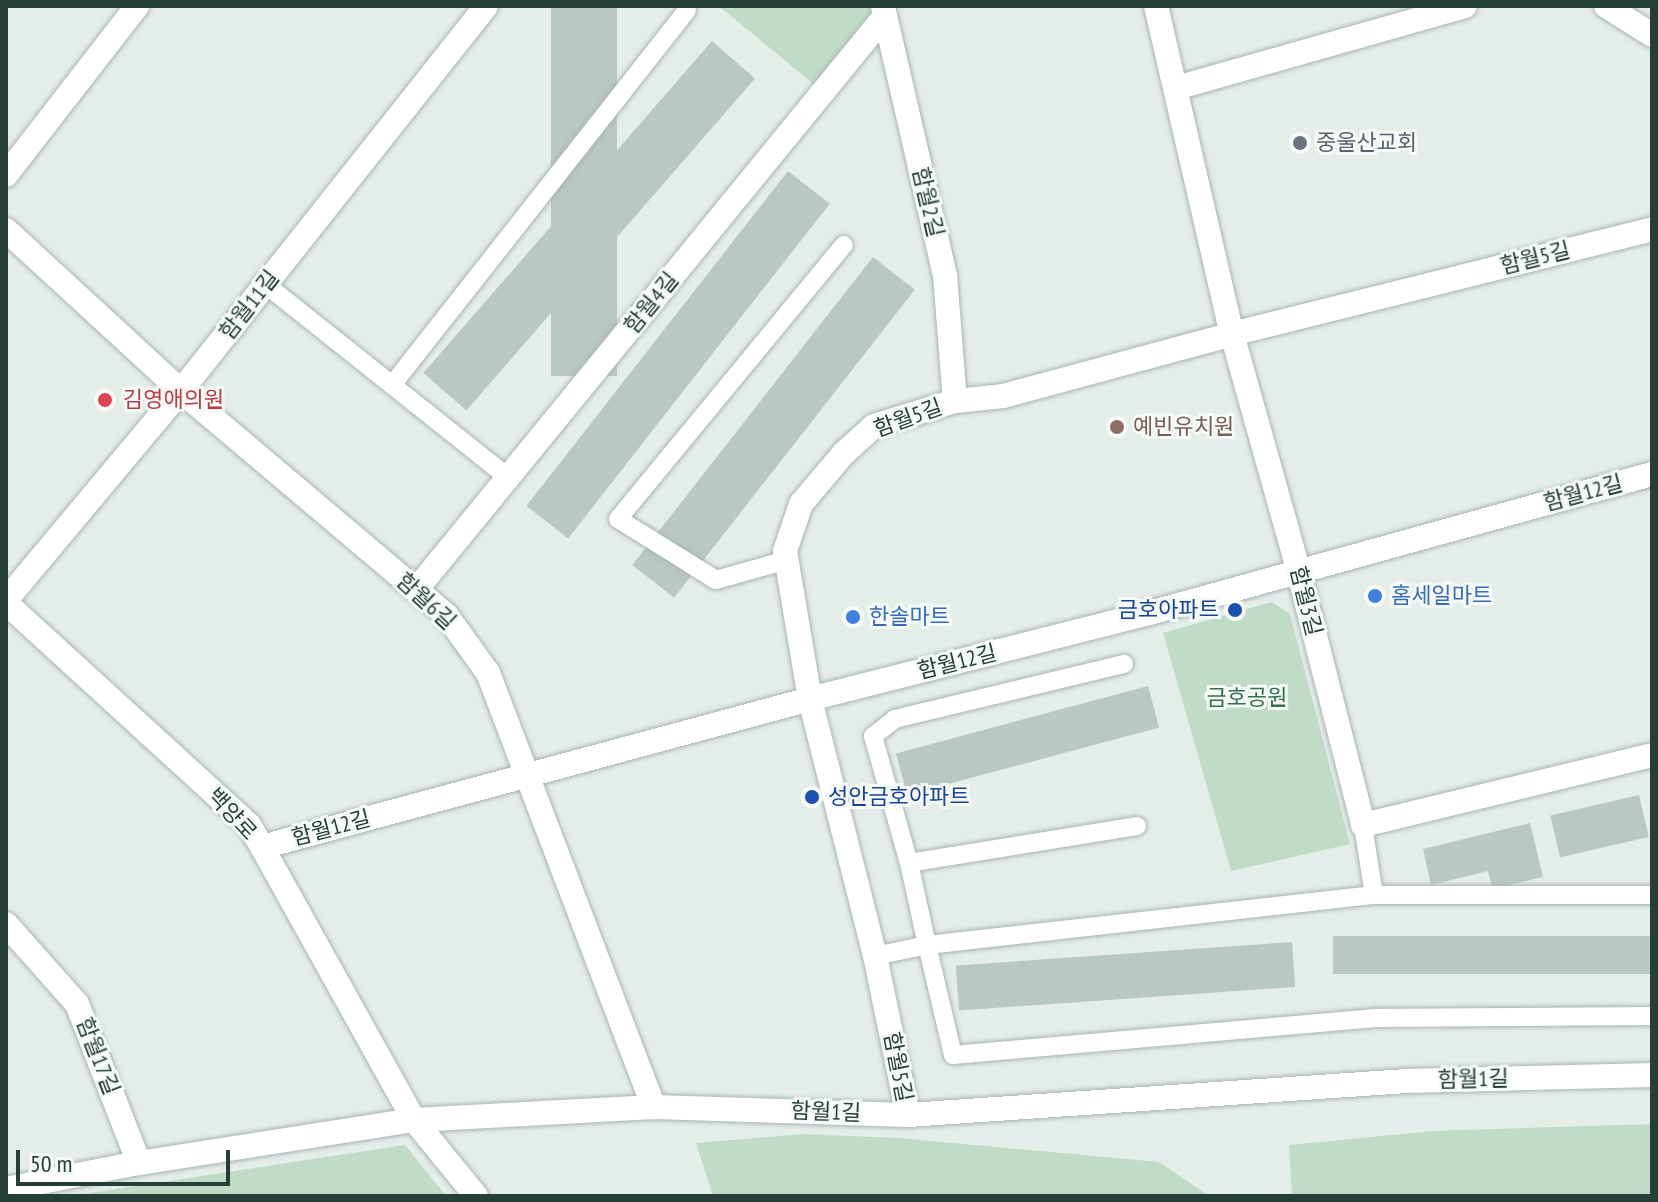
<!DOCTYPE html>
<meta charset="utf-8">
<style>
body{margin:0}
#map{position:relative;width:1658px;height:1202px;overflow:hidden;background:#e5ede9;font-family:"PT Sans Narrow","Noto Sans KR",sans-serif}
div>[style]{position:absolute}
.green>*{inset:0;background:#c0dcc7}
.building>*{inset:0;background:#bac8c2;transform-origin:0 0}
.roads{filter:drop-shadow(0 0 2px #a8b5b0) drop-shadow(0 0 2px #a8b5b0)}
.service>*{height:18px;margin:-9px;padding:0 9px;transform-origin:9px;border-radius:9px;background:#fff}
.minor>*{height:24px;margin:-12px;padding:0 12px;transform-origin:12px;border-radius:12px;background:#fff}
.tertiary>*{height:24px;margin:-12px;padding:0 12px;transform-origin:12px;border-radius:12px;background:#fff}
.dots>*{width:22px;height:22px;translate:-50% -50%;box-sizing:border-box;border:4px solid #f5faf7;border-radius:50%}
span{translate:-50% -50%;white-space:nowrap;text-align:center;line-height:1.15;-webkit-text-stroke:6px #f5faf7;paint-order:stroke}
.worship-label{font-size:22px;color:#5b616d}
.left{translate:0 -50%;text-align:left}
.street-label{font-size:22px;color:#253e37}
.health-label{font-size:22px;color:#be3a42}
.education-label{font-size:22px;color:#785e54}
.shop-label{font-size:22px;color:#366cbe}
.transit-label{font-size:22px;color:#164399}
.right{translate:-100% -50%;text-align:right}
.park-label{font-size:22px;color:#33714b}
.frame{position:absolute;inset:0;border:8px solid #253e37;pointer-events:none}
.scale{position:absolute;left:16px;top:1150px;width:214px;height:36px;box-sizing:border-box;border:4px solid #253e37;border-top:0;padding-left:10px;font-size:24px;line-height:28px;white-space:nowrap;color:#253e37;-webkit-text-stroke:6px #f5faf7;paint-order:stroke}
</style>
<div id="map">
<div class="green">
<i style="clip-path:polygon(719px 6px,883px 6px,823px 92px)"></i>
<i style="clip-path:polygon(1272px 602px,1290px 614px,1350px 844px,1231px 871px,1163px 633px)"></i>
<i style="clip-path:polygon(1652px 1124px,1652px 1196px,1292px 1196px,1289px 1145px,1433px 1131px)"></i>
<i style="clip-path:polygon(803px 1134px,898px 1138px,1159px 1162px,1209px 1196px,713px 1196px,696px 1143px)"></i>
<i style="clip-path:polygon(405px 1145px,446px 1196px,70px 1196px)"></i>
</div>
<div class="building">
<i style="left:551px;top:6px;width:66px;height:370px"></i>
<i style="left:712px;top:41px;width:57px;height:440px;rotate:41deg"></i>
<i style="left:788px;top:171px;width:53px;height:425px;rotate:38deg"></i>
<i style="left:873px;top:257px;width:53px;height:391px;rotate:38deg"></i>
<i style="left:1148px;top:686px;width:43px;height:261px;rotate:75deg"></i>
<i style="left:1639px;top:795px;width:43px;height:91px;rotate:77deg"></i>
<i style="clip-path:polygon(1530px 823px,1543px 877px,1493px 889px,1488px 871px,1431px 885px,1423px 849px)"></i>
<i style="left:1333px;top:936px;width:319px;height:38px"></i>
<i style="left:1292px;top:942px;width:45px;height:337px;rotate:86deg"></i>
</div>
<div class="roads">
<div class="service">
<i style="left:265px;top:284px;width:310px;rotate:38.5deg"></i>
<i style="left:392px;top:385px;width:477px;rotate:-51.8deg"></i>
<i style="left:787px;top:560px;width:74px;rotate:164.3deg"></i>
<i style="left:716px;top:580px;width:115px;rotate:-148.1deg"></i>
<i style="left:618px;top:519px;width:355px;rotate:-50.5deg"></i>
<i style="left:1124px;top:664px;width:236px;rotate:166.5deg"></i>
<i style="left:895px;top:719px;width:28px;rotate:142deg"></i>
<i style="left:873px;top:736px;width:132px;rotate:74.2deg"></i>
<i style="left:909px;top:863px;width:84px;rotate:77.6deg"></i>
<i style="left:927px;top:945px;width:450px;rotate:-6.4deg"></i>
<i style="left:1374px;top:895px;width:278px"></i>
<i style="left:1363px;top:825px;width:71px;rotate:81.1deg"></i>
<i style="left:909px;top:863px;width:231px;rotate:-9.2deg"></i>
<i style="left:875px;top:956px;width:53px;rotate:-11.9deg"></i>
<i style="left:927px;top:945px;width:113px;rotate:76.7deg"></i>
<i style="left:953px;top:1055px;width:424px;rotate:-5deg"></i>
<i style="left:1375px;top:1018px;width:277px;rotate:-0.4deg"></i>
</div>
<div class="minor">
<i style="left:1156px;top:6px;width:337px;rotate:77deg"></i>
<i style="left:1232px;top:334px;width:248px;rotate:74.3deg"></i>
<i style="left:1299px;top:573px;width:260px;rotate:75.7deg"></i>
<i style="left:1363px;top:825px;width:297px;rotate:-13.6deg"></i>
<i style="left:1606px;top:6px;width:54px;rotate:32.2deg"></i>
<i style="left:883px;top:7px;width:275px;rotate:77deg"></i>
<i style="left:945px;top:275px;width:126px;rotate:85.5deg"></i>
<i style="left:1176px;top:88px;width:300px;rotate:-15.8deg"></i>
<i style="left:6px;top:175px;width:214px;rotate:-52.2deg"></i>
<i style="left:6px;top:230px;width:238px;rotate:42.6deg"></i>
<i style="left:181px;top:391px;width:348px;rotate:40.2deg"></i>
<i style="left:447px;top:616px;width:70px;rotate:54.3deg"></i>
<i style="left:488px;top:673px;width:465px;rotate:69.1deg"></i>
<i style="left:416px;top:590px;width:741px;rotate:-50.75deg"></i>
<i style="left:6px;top:600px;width:273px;rotate:-50.1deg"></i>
<i style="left:181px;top:391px;width:491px;rotate:-51.6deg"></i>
<i style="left:262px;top:847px;width:312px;rotate:60.9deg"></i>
<i style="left:414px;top:1120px;width:98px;rotate:50.8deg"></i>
<i style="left:6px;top:924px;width:107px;rotate:48.4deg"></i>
<i style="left:77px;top:1004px;width:171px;rotate:68.7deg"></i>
<i style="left:908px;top:1115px;width:162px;rotate:-101.7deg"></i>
<i style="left:875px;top:956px;width:265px;rotate:-104.2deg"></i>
<i style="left:810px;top:699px;width:150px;rotate:-99.6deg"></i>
<i style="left:785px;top:551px;width:50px;rotate:-71.2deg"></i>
<i style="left:801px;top:504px;width:67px;rotate:-49.9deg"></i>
<i style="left:844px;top:453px;width:40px;rotate:-42deg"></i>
<i style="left:874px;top:426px;width:85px;rotate:-17.2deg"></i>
<i style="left:955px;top:401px;width:48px;rotate:-5.9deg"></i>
<i style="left:1003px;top:396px;width:237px;rotate:-15.1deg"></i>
<i style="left:1232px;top:334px;width:433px;rotate:-14deg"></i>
<i style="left:6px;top:1189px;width:136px;rotate:-11.1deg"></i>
<i style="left:139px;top:1163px;width:278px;rotate:-8.9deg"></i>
<i style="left:414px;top:1120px;width:240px;rotate:-3.1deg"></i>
<i style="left:654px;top:1107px;width:254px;rotate:1.8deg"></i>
<i style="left:908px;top:1115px;width:498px;rotate:-3.9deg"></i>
<i style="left:1405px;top:1081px;width:247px;rotate:-1.4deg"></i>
</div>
<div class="tertiary">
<i style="left:6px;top:603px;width:329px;rotate:42.4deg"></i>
<i style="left:249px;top:825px;width:26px;rotate:59deg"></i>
<i style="left:262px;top:847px;width:568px;rotate:-15.11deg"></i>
<i style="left:810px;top:699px;width:354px;rotate:-14.2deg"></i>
<i style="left:1153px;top:612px;width:518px;rotate:-15.46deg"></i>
</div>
</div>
<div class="dots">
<i style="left:1300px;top:143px;background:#6b7280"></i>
<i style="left:105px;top:400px;background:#e0444e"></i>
<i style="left:1117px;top:427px;background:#8d6e63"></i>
<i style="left:1375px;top:596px;background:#3f7fe0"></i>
<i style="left:1235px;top:610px;background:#1a4fb4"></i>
<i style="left:853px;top:617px;background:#3f7fe0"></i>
<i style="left:812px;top:797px;background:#1a4fb4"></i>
</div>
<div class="worship-label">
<span class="left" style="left:1316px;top:143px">중울산교회</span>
</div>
<div class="street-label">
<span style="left:928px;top:202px;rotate:77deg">함월2길</span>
<span style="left:1535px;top:258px;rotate:-14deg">함월5길</span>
<span style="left:651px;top:303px;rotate:-51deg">함월4길</span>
<span style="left:249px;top:305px;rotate:-52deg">함월11길</span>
<span style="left:908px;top:418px;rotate:-20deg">함월5길</span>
<span style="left:1583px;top:493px;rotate:-15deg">함월12길</span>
<span style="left:426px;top:601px;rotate:43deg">함월6길</span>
<span style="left:1306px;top:601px;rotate:76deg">함월3길</span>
<span style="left:957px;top:662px;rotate:-14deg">함월12길</span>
<span style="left:232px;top:814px;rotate:47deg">백양로</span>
<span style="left:331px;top:828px;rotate:-15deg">함월12길</span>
<span style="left:98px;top:1056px;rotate:69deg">함월17길</span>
<span style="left:898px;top:1067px;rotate:79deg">함월5길</span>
<span style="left:1473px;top:1079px;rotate:-1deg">함월1길</span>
<span style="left:826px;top:1112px;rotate:2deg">함월1길</span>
</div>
<div class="health-label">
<span class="left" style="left:123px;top:400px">김영애의원</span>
</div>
<div class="education-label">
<span class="left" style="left:1133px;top:427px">예빈유치원</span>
</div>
<div class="shop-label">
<span class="left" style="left:1391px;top:596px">홈세일마트</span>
<span class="left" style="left:869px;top:617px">한솔마트</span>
</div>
<div class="transit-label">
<span class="right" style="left:1219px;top:610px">금호아파트</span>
<span class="left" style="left:828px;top:797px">성안금호아파트</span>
</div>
<div class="park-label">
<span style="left:1247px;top:698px">금호공원</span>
</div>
<div class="frame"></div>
<div class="scale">50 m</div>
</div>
